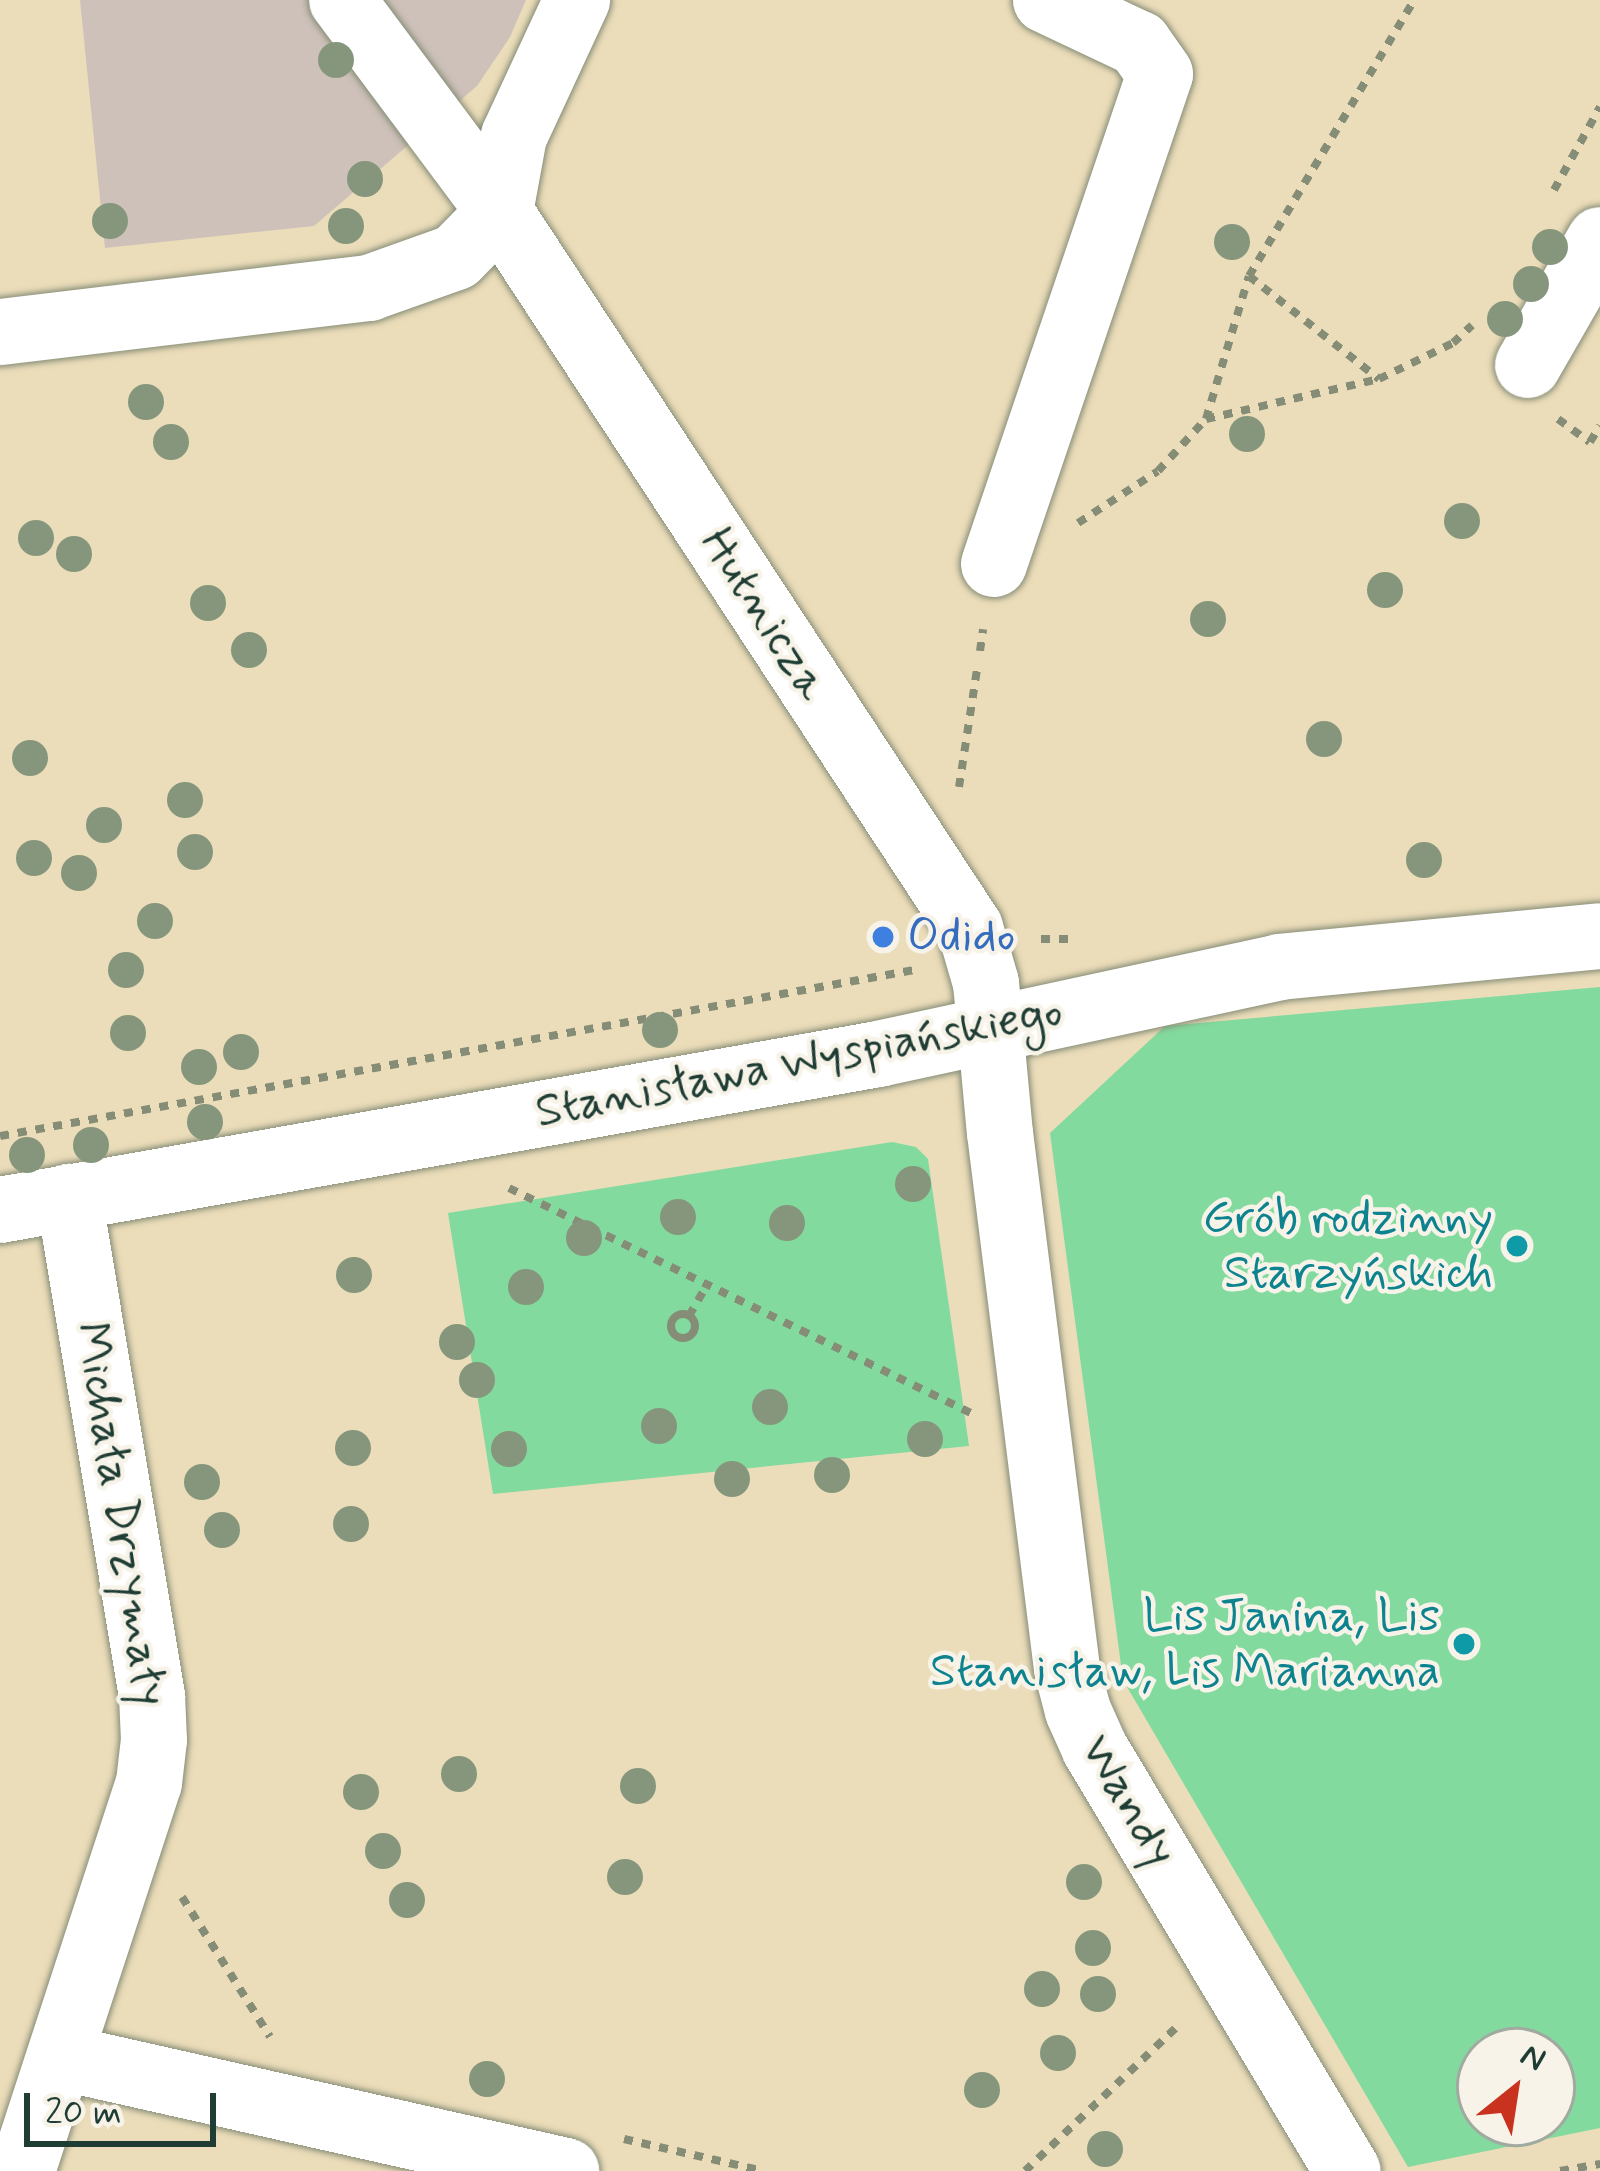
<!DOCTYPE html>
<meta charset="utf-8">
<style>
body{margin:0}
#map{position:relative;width:1600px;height:2171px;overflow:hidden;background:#ecddba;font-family:Mynerve,sans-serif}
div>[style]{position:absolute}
.industrial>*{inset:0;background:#cec1ba}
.green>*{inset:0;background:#83da9e}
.path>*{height:8px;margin-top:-4px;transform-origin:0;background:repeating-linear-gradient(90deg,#868d77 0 9px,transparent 0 18px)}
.path>.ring{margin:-4px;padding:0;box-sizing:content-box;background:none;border:8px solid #868d77;border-radius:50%}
.roads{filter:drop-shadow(0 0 3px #868d77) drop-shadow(0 0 3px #868d77)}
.minor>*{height:66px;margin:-33px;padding:0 33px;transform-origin:33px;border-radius:33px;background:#fff}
.trees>*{width:36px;height:36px;margin:-18px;border-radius:50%;background:#86967c}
.dots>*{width:33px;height:33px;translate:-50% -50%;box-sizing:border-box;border:6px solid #f7f3e8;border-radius:50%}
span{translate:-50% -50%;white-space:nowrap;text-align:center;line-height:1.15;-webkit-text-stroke:9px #f7f3e8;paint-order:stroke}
.street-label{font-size:48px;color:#1f3d34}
.shop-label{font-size:48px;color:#366cbe}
.left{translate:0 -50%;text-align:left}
.culture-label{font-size:48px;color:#0d838f}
.right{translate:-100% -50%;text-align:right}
.north{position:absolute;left:1456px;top:2027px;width:120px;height:120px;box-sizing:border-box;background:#f7f3e8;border:3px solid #a1aaa0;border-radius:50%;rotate:30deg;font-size:33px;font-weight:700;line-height:48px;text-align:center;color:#1f3d34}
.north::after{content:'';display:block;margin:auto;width:42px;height:54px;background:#c8321e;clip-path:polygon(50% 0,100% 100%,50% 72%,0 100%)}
.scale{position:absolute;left:24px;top:2093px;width:192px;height:54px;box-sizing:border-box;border:6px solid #1f3d34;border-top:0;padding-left:15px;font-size:36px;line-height:42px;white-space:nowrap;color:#1f3d34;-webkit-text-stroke:9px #f7f3e8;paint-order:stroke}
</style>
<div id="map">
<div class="industrial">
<i style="clip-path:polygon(80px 0,526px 0,510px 37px,477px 86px,314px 226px,105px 248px)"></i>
</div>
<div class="green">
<i style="clip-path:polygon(evenodd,1600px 987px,1600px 2128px,1408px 2167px,1123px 1680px,1050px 1133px,1165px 1026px,1600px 987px,1552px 2051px,1552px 2123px,1480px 2123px,1480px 2051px,1552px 2051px)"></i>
<i style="clip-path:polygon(892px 1142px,916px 1147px,928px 1159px,969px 1446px,493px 1494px,448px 1213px)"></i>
</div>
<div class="path">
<i style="left:1554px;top:190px;width:95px;rotate:-61deg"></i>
<i style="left:1249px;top:276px;width:166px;rotate:38.4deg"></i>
<i style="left:1206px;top:419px;width:149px;rotate:-73.3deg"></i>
<i style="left:1249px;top:276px;width:322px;rotate:-59.1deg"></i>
<i style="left:1558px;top:419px;width:39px;rotate:36deg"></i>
<i style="left:1590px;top:442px;width:19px;rotate:-58deg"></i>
<i style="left:1078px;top:523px;width:95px;rotate:-33deg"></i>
<i style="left:1158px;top:471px;width:71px;rotate:-47.3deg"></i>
<i style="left:1206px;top:419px;width:178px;rotate:-13deg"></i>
<i style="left:1379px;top:379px;width:82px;rotate:-25.9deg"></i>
<i style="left:1453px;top:343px;width:26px;rotate:-43deg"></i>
<i style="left:980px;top:651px;width:22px;rotate:-82deg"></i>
<i style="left:959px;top:787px;width:119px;rotate:-81.3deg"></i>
<i style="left:1041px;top:939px;width:33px"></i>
<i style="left:0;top:1136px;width:929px;rotate:-10.29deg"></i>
<i style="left:509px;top:1188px;width:514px;rotate:25.97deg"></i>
<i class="ring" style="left:671px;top:1314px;width:16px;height:16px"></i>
<i style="left:689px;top:1316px;width:36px;rotate:-60deg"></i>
<i style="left:182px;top:1897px;width:165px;rotate:57.8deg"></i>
<i style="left:624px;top:2139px;width:144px;rotate:12.9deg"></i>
<i style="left:1025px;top:2171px;width:215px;rotate:-43.5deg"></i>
<i style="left:1560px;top:2171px;width:41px;rotate:-9.9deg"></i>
</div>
<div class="roads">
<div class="minor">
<i style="left:342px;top:0;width:264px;rotate:53.3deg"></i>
<i style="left:500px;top:212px;width:856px;rotate:56.72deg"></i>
<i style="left:970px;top:928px;width:57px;rotate:73.8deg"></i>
<i style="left:986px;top:983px;width:151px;rotate:84.7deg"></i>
<i style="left:1000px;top:1133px;width:540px;rotate:82.87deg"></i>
<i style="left:1067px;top:1669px;width:43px;rotate:75.3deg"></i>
<i style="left:1078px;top:1711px;width:42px;rotate:65.9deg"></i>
<i style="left:1095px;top:1749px;width:492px;rotate:59.1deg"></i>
<i style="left:500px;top:212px;width:77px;rotate:-79.6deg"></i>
<i style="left:514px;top:136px;width:150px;rotate:-65.1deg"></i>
<i style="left:0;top:332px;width:372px;rotate:-6.8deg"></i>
<i style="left:369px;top:288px;width:92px;rotate:-19.6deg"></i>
<i style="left:456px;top:257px;width:63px;rotate:-45.6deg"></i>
<i style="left:1528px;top:365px;width:144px;rotate:-60.1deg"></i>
<i style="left:994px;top:564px;width:517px;rotate:-71.28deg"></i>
<i style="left:1160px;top:74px;width:37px;rotate:-125deg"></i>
<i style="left:1139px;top:44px;width:103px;rotate:-154.7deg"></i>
<i style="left:0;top:1210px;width:892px;rotate:-10.07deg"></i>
<i style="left:878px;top:1054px;width:410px;rotate:-12.2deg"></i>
<i style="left:1279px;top:967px;width:322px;rotate:-5.5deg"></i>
<i style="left:60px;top:2057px;width:519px;rotate:12.7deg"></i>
<i style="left:22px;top:2171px;width:408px;rotate:-71.9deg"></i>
<i style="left:149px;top:1783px;width:43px;rotate:-83.4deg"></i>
<i style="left:154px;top:1740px;width:44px;rotate:-92.6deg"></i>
<i style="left:152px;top:1696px;width:506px;rotate:-99.44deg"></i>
</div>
</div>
<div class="trees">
<i style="left:336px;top:60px"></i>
<i style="left:365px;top:179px"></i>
<i style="left:110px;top:221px"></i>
<i style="left:346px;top:226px"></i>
<i style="left:1232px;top:242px"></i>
<i style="left:1550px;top:247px"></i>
<i style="left:1531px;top:284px"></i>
<i style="left:1505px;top:319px"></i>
<i style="left:146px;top:402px"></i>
<i style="left:1247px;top:434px"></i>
<i style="left:171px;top:442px"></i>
<i style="left:1462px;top:521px"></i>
<i style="left:36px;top:538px"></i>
<i style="left:74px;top:554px"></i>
<i style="left:1385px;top:590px"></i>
<i style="left:208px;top:603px"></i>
<i style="left:1208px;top:619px"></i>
<i style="left:249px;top:650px"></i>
<i style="left:1324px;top:739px"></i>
<i style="left:30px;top:758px"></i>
<i style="left:185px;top:800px"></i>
<i style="left:104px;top:825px"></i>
<i style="left:195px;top:852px"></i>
<i style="left:34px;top:858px"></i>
<i style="left:1424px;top:860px"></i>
<i style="left:79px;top:873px"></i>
<i style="left:155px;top:921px"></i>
<i style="left:126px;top:970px"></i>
<i style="left:660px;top:1030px"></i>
<i style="left:128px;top:1033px"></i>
<i style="left:241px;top:1052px"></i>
<i style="left:199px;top:1067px"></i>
<i style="left:205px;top:1122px"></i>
<i style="left:91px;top:1145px"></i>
<i style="left:27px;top:1155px"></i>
<i style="left:913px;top:1184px"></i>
<i style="left:678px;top:1217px"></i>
<i style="left:787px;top:1223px"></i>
<i style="left:584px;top:1238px"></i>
<i style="left:354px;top:1275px"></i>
<i style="left:526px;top:1287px"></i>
<i style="left:457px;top:1342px"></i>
<i style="left:477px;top:1380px"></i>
<i style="left:770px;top:1407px"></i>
<i style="left:659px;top:1426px"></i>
<i style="left:925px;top:1439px"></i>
<i style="left:353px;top:1448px"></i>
<i style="left:509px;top:1449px"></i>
<i style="left:832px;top:1475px"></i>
<i style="left:732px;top:1479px"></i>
<i style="left:202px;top:1482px"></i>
<i style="left:351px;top:1524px"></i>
<i style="left:222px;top:1530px"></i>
<i style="left:459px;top:1774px"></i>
<i style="left:638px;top:1786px"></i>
<i style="left:361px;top:1792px"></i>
<i style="left:383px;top:1851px"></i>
<i style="left:625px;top:1877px"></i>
<i style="left:1084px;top:1882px"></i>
<i style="left:407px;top:1900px"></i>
<i style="left:1093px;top:1948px"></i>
<i style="left:1042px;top:1989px"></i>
<i style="left:1098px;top:1994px"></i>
<i style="left:1058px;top:2053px"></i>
<i style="left:487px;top:2079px"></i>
<i style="left:982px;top:2090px"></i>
<i style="left:1105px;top:2149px"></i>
</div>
<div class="dots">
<i style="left:883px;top:937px;background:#3f7fe0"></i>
<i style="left:1517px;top:1246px;background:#0f9aa8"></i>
<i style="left:1464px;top:1644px;background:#0f9aa8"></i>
</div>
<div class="street-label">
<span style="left:764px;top:614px;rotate:57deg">Hutnicza</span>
<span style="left:799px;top:1062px;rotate:-11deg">Stanisława Wyspiańskiego</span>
<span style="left:120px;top:1514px;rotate:81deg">Michała Drzymały</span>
<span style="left:1128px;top:1801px;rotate:60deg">Wandy</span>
</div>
<div class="shop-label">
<span class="left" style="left:907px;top:937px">Odido</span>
</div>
<div class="culture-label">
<span class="right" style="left:1493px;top:1246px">Grób rodzinny<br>Starzyńskich</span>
<span class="right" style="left:1440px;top:1644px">Lis Janina, Lis<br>Stanisław, Lis Marianna</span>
</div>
<div class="north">N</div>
<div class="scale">20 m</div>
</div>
